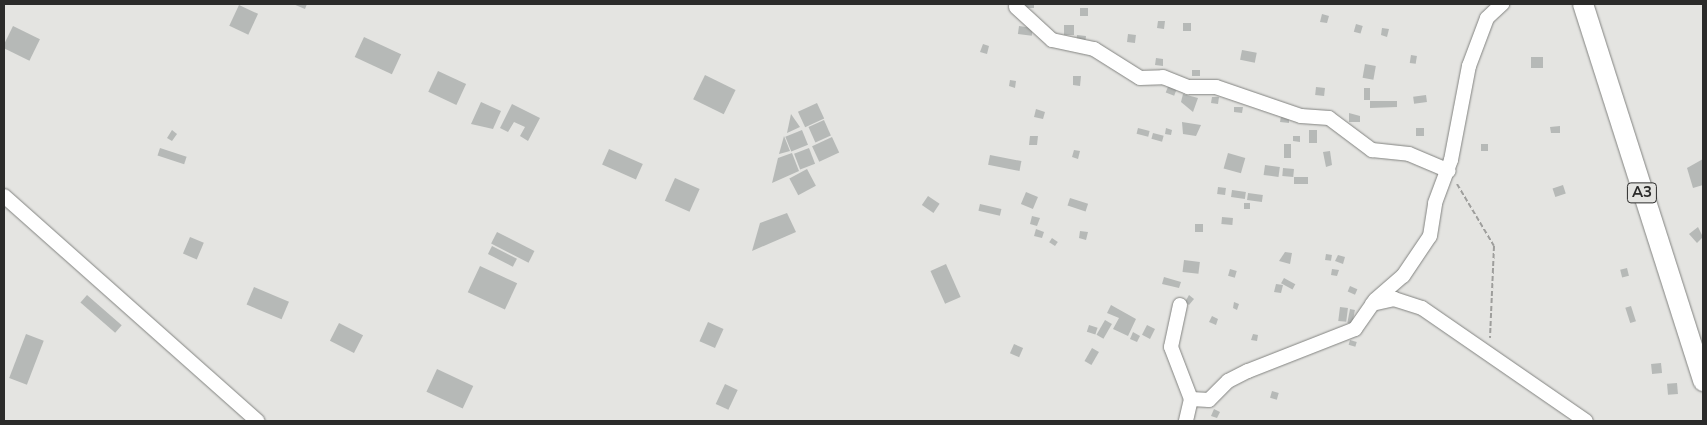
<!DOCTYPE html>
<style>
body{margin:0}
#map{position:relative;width:1707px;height:425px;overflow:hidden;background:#e4e4e1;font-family:"Nunito Sans",sans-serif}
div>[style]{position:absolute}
.building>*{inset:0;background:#b6b9b7;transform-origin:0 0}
.path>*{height:2px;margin-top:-1px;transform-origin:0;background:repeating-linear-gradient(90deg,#9e9e9c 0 5px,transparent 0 7.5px)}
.roads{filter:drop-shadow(0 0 1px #828380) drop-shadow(0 0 1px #828380)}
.minor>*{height:14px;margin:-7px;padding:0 7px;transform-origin:7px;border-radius:7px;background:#fff}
.highway>*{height:20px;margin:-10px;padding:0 10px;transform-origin:10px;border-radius:10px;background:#fff}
span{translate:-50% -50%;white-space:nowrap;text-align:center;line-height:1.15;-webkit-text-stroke:5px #e4e4e1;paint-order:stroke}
.shield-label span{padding:1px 4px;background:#e4e4e1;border:1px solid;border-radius:4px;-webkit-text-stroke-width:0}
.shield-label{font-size:15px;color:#2b2b2a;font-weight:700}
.frame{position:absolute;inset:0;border:5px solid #2b2b2a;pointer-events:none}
</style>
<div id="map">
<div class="building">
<i style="clip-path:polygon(293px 4px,307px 4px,305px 9px)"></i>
<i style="left:1024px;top:4px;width:10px;height:4px"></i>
<i style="left:239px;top:5px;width:21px;height:23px;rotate:25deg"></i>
<i style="left:1080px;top:8px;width:8px;height:8px"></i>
<i style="clip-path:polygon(1322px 14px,1329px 16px,1327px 23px,1320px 22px)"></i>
<i style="clip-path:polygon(1158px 21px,1165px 21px,1164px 29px,1157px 28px)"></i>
<i style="left:1183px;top:23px;width:8px;height:8px"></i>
<i style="left:1356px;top:24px;width:7px;height:8px;rotate:16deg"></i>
<i style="left:1064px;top:25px;width:10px;height:10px"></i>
<i style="left:13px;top:26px;width:30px;height:24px;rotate:26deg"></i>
<i style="left:1019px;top:26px;width:14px;height:8px;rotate:8deg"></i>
<i style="clip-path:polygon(1382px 28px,1389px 29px,1387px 37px,1381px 35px)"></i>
<i style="left:1128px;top:34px;width:8px;height:8px;rotate:7deg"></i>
<i style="left:1077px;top:35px;width:9px;height:8px;rotate:6deg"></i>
<i style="left:364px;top:37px;width:41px;height:22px;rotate:25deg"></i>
<i style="clip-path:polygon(983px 44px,989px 46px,987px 54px,980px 52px)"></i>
<i style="left:1242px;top:50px;width:15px;height:10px;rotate:11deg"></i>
<i style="left:1411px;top:55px;width:6px;height:8px;rotate:9deg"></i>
<i style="left:1531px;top:57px;width:12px;height:11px"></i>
<i style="clip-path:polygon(1156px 58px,1163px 59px,1163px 66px,1155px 65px)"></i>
<i style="left:1365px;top:64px;width:11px;height:14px;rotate:10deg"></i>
<i style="left:1192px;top:70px;width:8px;height:6px"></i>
<i style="left:438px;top:71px;width:31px;height:23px;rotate:25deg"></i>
<i style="left:705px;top:75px;width:34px;height:27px;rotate:26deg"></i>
<i style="clip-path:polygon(1073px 76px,1081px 76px,1080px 86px,1073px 85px)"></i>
<i style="clip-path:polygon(1010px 80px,1016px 81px,1015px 88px,1009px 86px)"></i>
<i style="left:1169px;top:84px;width:9px;height:9px;rotate:21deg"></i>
<i style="left:1316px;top:87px;width:9px;height:8px;rotate:6deg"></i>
<i style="left:1364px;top:88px;width:6px;height:12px"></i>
<i style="clip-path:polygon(1183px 94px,1198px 98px,1193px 112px,1181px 102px)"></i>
<i style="left:1426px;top:95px;width:7px;height:13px;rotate:82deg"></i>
<i style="clip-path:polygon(1212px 97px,1219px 97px,1218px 104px,1211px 103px)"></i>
<i style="clip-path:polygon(1370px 101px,1397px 101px,1397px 107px,1370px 108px)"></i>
<i style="clip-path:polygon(481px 102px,501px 111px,493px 129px,471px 124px)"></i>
<i style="left:817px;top:103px;width:17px;height:21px;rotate:65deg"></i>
<i style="clip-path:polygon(512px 104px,540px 118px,528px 141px,520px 136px,525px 127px,514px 122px,508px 132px,500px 128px)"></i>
<i style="clip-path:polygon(1234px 107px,1243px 107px,1242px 113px,1234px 112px)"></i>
<i style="clip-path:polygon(1036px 109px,1045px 112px,1043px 119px,1034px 117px)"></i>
<i style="clip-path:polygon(1349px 113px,1360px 116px,1360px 122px,1349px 122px)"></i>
<i style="clip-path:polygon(791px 114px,800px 127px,787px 133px)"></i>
<i style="clip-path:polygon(1281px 116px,1289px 116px,1289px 123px,1280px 122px)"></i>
<i style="left:824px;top:120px;width:17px;height:17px;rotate:66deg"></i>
<i style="clip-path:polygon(1182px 122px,1201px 125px,1196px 136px,1183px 134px)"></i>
<i style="clip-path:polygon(1560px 126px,1560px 133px,1551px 133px,1550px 127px)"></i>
<i style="left:1138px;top:128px;width:12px;height:6px;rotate:14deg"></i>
<i style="clip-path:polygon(1166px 128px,1172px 130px,1171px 135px,1165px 134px)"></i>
<i style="left:1416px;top:128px;width:8px;height:8px"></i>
<i style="clip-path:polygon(172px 130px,177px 134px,172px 141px,167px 138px)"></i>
<i style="left:802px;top:130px;width:16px;height:18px;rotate:68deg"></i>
<i style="left:1309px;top:130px;width:8px;height:13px"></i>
<i style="left:1153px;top:133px;width:11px;height:6px;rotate:15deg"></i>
<i style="clip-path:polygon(784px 136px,790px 151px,779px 154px)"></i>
<i style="clip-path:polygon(1030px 136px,1038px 136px,1037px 145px,1029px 145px)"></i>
<i style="clip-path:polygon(1293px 136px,1300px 136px,1300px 142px,1293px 141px)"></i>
<i style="left:832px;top:137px;width:17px;height:22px;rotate:65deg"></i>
<i style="left:1284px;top:144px;width:7px;height:14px"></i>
<i style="left:1481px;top:144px;width:7px;height:7px"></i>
<i style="left:160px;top:148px;width:28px;height:8px;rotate:18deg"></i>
<i style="left:809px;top:148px;width:17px;height:16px;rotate:69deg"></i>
<i style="left:609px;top:149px;width:37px;height:17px;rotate:24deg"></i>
<i style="clip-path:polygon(1074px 150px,1080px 151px,1078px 159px,1072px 157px)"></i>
<i style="clip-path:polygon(1330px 151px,1332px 165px,1326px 167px,1323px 152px)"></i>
<i style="clip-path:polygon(792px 153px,799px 171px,772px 183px,778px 158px)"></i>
<i style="left:1228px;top:153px;width:18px;height:16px;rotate:16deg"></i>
<i style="left:990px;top:155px;width:32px;height:10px;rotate:11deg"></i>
<i style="clip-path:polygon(1703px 159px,1703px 185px,1693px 188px,1687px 168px)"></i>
<i style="left:1265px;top:165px;width:15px;height:10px;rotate:8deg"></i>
<i style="left:1283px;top:168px;width:11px;height:8px;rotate:5deg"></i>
<i style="left:807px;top:169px;width:19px;height:20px;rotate:62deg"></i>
<i style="left:1294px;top:177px;width:14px;height:7px"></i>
<i style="left:675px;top:178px;width:27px;height:25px;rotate:24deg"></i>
<i style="left:1563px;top:185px;width:9px;height:11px;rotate:72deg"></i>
<i style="left:1218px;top:187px;width:8px;height:7px;rotate:7deg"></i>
<i style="left:1232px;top:190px;width:14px;height:7px;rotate:8deg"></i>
<i style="left:1026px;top:192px;width:13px;height:13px;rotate:23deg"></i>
<i style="left:1248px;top:193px;width:15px;height:7px;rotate:8deg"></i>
<i style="left:928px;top:196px;width:14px;height:11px;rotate:34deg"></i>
<i style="left:1070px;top:198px;width:19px;height:8px;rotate:18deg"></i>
<i style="left:1244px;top:203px;width:6px;height:6px"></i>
<i style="left:980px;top:204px;width:22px;height:7px;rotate:13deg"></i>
<i style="clip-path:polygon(787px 213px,796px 232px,752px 251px,760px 223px)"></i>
<i style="clip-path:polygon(1032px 216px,1040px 218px,1037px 226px,1030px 224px)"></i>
<i style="left:1222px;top:217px;width:11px;height:7px;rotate:5deg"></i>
<i style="left:1195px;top:224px;width:8px;height:8px"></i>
<i style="clip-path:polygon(1698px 227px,1703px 237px,1697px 243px,1689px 234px)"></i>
<i style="clip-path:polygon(1036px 229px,1044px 232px,1042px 238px,1034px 236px)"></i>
<i style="clip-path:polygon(1080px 231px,1088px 232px,1086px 240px,1079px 238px)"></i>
<i style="left:497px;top:232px;width:42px;height:13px;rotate:27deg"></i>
<i style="left:190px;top:237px;width:15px;height:18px;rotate:23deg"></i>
<i style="left:1052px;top:238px;width:7px;height:5px;rotate:34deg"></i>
<i style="left:492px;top:246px;width:28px;height:9px;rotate:27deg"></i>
<i style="clip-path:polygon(1285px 252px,1292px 253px,1290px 264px,1279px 261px)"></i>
<i style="left:1326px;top:254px;width:6px;height:6px;rotate:9deg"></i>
<i style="clip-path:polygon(1338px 255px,1345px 257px,1343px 264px,1335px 261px)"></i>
<i style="left:1184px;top:260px;width:16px;height:12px;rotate:7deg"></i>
<i style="left:946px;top:264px;width:36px;height:17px;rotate:66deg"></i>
<i style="left:480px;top:266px;width:41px;height:29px;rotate:25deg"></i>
<i style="left:1627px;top:268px;width:8px;height:7px;rotate:76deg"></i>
<i style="left:1230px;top:269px;width:7px;height:7px;rotate:16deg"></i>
<i style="clip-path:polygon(1332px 269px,1339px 270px,1337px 276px,1331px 275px)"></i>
<i style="clip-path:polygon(1164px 277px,1181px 282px,1179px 288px,1162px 284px)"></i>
<i style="left:1284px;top:278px;width:13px;height:6px;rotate:29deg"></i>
<i style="clip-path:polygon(1276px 284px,1283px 285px,1281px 293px,1274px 292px)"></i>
<i style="left:1350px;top:286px;width:8px;height:6px;rotate:23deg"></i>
<i style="left:254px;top:287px;width:38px;height:19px;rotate:23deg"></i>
<i style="left:87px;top:295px;width:46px;height:10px;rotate:41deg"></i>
<i style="clip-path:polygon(1189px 295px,1194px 299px,1189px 305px,1185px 302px)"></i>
<i style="clip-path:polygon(1234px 302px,1239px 304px,1237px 310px,1233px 308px)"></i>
<i style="clip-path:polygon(1111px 305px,1136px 319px,1128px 336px,1113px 329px,1119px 318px,1107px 313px)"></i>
<i style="left:1631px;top:306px;width:16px;height:6px;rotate:72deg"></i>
<i style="left:1340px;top:307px;width:8px;height:14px;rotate:7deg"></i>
<i style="left:1350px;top:309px;width:5px;height:14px;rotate:11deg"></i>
<i style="clip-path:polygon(1212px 316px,1218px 319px,1216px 325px,1209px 322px)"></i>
<i style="left:1105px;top:320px;width:8px;height:17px;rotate:30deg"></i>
<i style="left:708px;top:322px;width:17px;height:21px;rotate:24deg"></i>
<i style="left:339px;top:323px;width:27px;height:20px;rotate:27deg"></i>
<i style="left:1089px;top:325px;width:9px;height:7px;rotate:18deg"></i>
<i style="left:1147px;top:325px;width:9px;height:11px;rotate:27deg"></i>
<i style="clip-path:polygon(1133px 332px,1140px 336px,1137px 342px,1130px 339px)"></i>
<i style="left:26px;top:334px;width:19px;height:47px;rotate:21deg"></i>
<i style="clip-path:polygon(1253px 334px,1258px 335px,1257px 341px,1251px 340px)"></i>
<i style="left:1350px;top:340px;width:7px;height:5px;rotate:16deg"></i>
<i style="left:1014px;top:344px;width:10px;height:10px;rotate:24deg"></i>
<i style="left:1092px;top:348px;width:8px;height:15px;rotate:30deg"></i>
<i style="left:1661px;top:363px;width:10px;height:10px;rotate:84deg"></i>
<i style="left:437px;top:369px;width:40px;height:25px;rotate:25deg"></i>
<i style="left:1677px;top:383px;width:11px;height:10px;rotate:85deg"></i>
<i style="left:725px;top:384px;width:14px;height:22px;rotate:25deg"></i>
<i style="left:1272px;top:391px;width:7px;height:7px;rotate:16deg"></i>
<i style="clip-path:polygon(1214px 409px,1220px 412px,1217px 418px,1211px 416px)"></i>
</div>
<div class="path">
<i style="left:1457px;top:184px;width:72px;rotate:59.2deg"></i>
<i style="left:1494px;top:246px;width:92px;rotate:92.5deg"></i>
</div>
<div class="roads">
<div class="minor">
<i style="left:1016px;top:7px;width:49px;rotate:42.5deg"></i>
<i style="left:1052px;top:40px;width:43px;rotate:12.1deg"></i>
<i style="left:1094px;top:49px;width:54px;rotate:32.2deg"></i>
<i style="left:1140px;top:78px;width:23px;rotate:-2deg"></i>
<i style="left:1163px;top:77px;width:27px;rotate:22deg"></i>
<i style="left:1188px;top:87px;width:28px"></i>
<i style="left:1216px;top:87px;width:90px;rotate:18.8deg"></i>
<i style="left:1301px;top:116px;width:28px;rotate:4deg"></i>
<i style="left:1329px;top:118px;width:54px;rotate:36.7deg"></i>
<i style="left:1372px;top:150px;width:37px;rotate:6deg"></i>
<i style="left:1409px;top:154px;width:43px;rotate:23deg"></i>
<i style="left:4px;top:196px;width:339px;rotate:41.6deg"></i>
<i style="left:1372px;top:304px;width:23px;rotate:-13deg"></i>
<i style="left:1394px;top:299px;width:29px;rotate:18deg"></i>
<i style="left:1422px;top:308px;width:199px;rotate:34.6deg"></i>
<i style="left:1180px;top:305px;width:43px;rotate:102.1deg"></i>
<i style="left:1171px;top:347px;width:56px;rotate:69deg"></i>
<i style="left:1191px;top:399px;width:23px;rotate:103deg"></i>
<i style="left:1191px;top:399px;width:18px;rotate:3deg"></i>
<i style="left:1209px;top:400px;width:27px;rotate:-45deg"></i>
<i style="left:1228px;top:381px;width:22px;rotate:-27deg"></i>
<i style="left:1248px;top:371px;width:115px;rotate:-21.4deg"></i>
<i style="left:1355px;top:329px;width:35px;rotate:-55deg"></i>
<i style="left:1375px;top:300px;width:37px;rotate:-41deg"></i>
<i style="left:1403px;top:276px;width:48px;rotate:-56deg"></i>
<i style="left:1430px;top:236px;width:33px;rotate:-81deg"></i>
<i style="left:1435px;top:203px;width:46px;rotate:-69.6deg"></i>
<i style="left:1451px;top:160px;width:96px;rotate:-79.2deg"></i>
<i style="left:1469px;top:66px;width:51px;rotate:-69.4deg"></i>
<i style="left:1487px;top:18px;width:21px;rotate:-43deg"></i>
</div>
<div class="highway">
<i style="left:1583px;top:4px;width:396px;rotate:72.3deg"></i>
</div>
</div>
<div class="shield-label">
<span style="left:1642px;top:193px">A3</span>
</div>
<div class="frame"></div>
</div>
